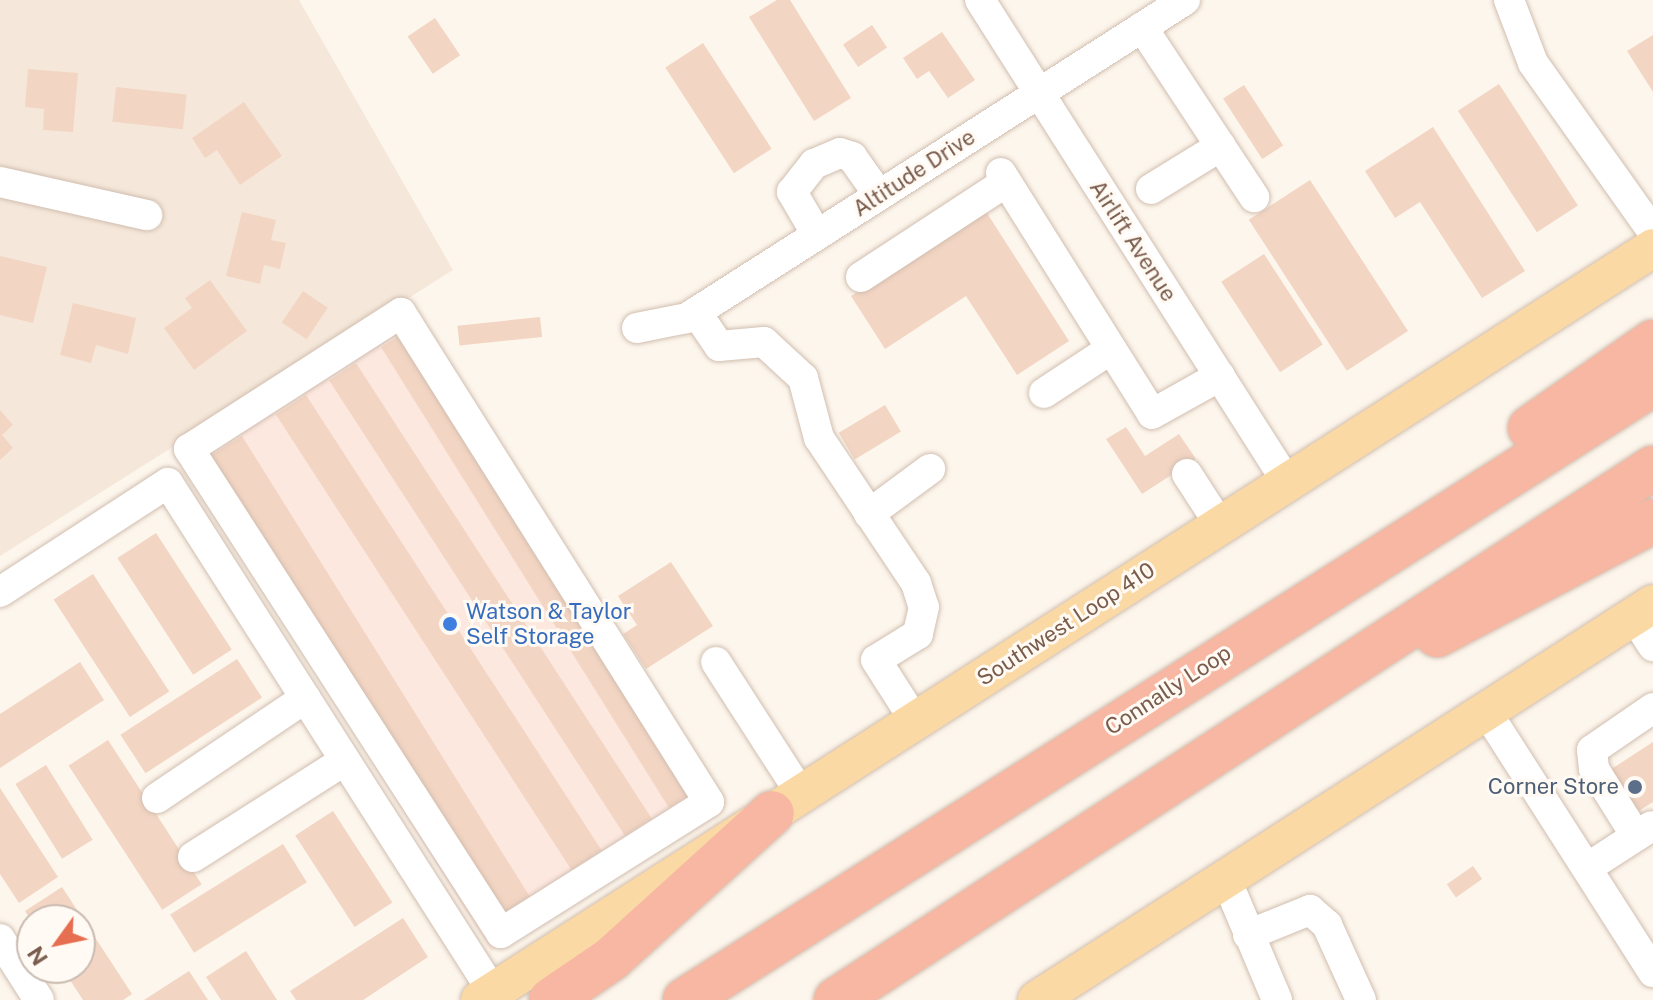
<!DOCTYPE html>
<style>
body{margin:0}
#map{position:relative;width:1653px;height:1000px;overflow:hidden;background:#fdf6ec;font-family:"Public Sans",sans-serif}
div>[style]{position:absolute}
.residential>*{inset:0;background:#f5e8da}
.commercial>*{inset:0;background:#fde8e0;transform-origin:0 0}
.building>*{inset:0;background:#f3d5c3;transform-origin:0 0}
.roads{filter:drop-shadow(0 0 2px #d1beb0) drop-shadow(0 0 2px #d1beb0)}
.minor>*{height:30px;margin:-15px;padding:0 15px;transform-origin:15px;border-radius:15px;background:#fff}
.major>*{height:38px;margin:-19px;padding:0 19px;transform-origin:19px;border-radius:19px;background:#fbd9a5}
.highway>*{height:44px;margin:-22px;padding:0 22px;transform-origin:22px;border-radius:22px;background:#f7b7a3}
.dots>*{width:22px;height:22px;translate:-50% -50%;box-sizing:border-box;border:4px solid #fffaf3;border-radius:50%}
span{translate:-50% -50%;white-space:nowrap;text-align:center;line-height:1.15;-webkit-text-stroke:6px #fffaf3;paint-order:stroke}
.street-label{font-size:22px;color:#7a5c4d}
.shop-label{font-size:22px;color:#366cbe}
.left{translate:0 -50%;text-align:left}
.service-label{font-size:22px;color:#4e5e75}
.right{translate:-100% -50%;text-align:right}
.north{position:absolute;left:16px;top:904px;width:80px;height:80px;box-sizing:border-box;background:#fffaf3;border:2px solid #cabbb1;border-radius:50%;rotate:237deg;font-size:22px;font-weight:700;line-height:32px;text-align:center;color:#7a5c4d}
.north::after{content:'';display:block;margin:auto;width:28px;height:36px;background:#e76f51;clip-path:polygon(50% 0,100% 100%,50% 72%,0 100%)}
</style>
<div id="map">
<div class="residential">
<i style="clip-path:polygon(0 0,299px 0,453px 270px,0 556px)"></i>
</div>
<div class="commercial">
<i style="left:404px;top:297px;width:601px;height:273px;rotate:58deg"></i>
</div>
<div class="building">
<i style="clip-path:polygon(777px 0,790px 0,851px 98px,814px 121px,749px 17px)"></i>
<i style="left:435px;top:18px;width:45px;height:33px;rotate:56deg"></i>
<i style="left:872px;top:25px;width:27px;height:35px;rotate:56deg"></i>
<i style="clip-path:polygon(942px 32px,975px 80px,948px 98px,929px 71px,917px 79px,903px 58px)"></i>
<i style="clip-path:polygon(1653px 35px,1653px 92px,1627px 51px)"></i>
<i style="left:703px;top:43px;width:126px;height:45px;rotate:57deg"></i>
<i style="clip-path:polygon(28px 69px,78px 73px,73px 132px,43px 130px,44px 109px,25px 107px)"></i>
<i style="left:1499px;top:84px;width:145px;height:49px;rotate:57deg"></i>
<i style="left:1244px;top:85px;width:72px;height:25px;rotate:57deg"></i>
<i style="left:116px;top:87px;width:71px;height:35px;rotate:6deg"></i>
<i style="clip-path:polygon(244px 102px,282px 156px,240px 185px,217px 150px,205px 158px,192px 138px)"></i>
<i style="clip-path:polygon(1433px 127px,1525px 271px,1482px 298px,1420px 202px,1395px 218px,1365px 171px)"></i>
<i style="left:1310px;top:180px;width:180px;height:73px;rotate:57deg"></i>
<i style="clip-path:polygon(985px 210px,1069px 341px,1017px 375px,966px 296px,885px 349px,851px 296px)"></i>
<i style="clip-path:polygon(242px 212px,276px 220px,271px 240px,286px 243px,280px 269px,264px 265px,260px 284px,226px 276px)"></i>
<i style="left:1264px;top:254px;width:108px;height:51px;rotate:57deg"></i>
<i style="clip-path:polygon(0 256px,47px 267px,33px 323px,0 315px)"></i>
<i style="clip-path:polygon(210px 280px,247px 331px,194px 370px,164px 328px,192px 308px,185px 298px)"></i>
<i style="left:303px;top:291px;width:30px;height:38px;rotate:34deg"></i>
<i style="clip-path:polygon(73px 303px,136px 318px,128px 354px,96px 345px,91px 363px,60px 355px)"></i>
<i style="left:540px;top:317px;width:20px;height:83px;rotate:84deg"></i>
<i style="left:404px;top:333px;width:543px;height:27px;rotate:58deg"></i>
<i style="left:356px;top:363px;width:543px;height:32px;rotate:57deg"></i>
<i style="left:306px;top:395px;width:543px;height:36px;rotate:57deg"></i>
<i style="left:885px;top:405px;width:31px;height:54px;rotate:59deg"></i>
<i style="clip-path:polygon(0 410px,13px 425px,2px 435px,13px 448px,0 460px)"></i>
<i style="clip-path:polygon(1126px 427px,1145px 456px,1179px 434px,1196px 459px,1142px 494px,1106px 439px)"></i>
<i style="left:242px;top:436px;width:543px;height:44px;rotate:58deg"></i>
<i style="left:156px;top:533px;width:139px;height:46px;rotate:57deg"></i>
<i style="clip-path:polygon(671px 562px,713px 626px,646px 669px,623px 634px,637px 625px,618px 596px)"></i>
<i style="left:93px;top:574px;width:140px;height:47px;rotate:57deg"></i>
<i style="left:237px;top:659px;width:46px;height:139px;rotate:57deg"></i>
<i style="clip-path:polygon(80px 662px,104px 700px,0 768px,0 714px)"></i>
<i style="left:108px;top:740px;width:172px;height:47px;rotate:57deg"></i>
<i style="clip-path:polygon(1653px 742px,1653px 802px,1634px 814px,1607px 772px)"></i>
<i style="left:46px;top:765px;width:88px;height:36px;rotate:58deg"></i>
<i style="clip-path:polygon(0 788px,58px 877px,19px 903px,0 874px)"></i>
<i style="left:333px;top:811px;width:109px;height:45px;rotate:57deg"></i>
<i style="left:283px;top:844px;width:45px;height:133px;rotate:58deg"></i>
<i style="left:1473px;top:866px;width:16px;height:32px;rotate:55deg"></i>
<i style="clip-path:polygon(62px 887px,132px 994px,123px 1000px,83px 1000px,62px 968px,80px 968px,80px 920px,31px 920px,25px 911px)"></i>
<i style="clip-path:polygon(403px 918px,428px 957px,363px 1000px,296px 1000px,290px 991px)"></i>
<i style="clip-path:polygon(246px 951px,277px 1000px,221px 1000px,206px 977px)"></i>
<i style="clip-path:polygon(189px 971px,208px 1000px,144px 1000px)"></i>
</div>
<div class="roads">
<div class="minor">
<i style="left:980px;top:0;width:571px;rotate:57.51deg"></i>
<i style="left:1509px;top:0;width:67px;rotate:69.1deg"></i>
<i style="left:1533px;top:63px;width:207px;rotate:54.6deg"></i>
<i style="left:1142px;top:27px;width:204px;rotate:56.6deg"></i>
<i style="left:1001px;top:173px;width:284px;rotate:57.9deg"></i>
<i style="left:1152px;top:414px;width:78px;rotate:-29.2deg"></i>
<i style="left:0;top:182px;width:151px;rotate:12.7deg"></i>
<i style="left:1151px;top:189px;width:82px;rotate:-31.6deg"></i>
<i style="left:817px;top:235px;width:50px;rotate:-120.2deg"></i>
<i style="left:792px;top:192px;width:36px;rotate:-52deg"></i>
<i style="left:814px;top:164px;width:28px;rotate:-23deg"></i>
<i style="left:840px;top:153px;width:13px;rotate:18deg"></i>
<i style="left:852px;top:157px;width:47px;rotate:54.6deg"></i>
<i style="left:861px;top:277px;width:173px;rotate:-33.2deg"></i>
<i style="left:696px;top:312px;width:41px;rotate:55.9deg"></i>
<i style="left:719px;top:346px;width:45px;rotate:-5.1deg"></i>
<i style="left:764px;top:342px;width:53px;rotate:42.7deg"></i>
<i style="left:803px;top:378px;width:62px;rotate:75.1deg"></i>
<i style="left:819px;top:438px;width:174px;rotate:56.2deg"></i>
<i style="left:916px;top:583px;width:25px;rotate:72deg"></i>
<i style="left:924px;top:607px;width:28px;rotate:103deg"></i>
<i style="left:918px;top:634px;width:49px;rotate:148.2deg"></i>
<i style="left:876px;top:660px;width:72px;rotate:57.4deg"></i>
<i style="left:401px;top:313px;width:578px;rotate:57.79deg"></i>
<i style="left:709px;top:802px;width:246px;rotate:147.8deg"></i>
<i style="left:501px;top:933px;width:576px;rotate:-122.81deg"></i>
<i style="left:189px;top:449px;width:252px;rotate:-32.7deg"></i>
<i style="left:637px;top:328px;width:51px;rotate:-11.3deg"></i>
<i style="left:687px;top:318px;width:591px;rotate:-32.56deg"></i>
<i style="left:1044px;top:393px;width:80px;rotate:-33.3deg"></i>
<i style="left:1187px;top:474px;width:61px;rotate:57.1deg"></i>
<i style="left:869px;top:514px;width:76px;rotate:-36.4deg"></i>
<i style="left:0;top:592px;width:200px;rotate:-33deg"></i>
<i style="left:168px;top:483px;width:604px;rotate:57.44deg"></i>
<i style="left:1634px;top:617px;width:35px;rotate:57deg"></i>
<i style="left:716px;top:662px;width:157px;rotate:57.2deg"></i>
<i style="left:1486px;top:711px;width:310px;rotate:57.4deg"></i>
<i style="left:157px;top:798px;width:179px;rotate:-34deg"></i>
<i style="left:1636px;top:836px;width:79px;rotate:-122.1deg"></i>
<i style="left:1594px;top:769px;width:19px;rotate:-96deg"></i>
<i style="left:1592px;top:750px;width:74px;rotate:-34.5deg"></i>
<i style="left:193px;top:857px;width:180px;rotate:-32.5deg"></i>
<i style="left:1587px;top:868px;width:77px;rotate:-32.9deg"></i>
<i style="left:1226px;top:879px;width:131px;rotate:67.1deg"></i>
<i style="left:1248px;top:935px;width:67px;rotate:-22deg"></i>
<i style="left:1310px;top:910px;width:23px;rotate:41deg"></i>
<i style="left:1327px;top:925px;width:82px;rotate:65.6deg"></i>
<i style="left:0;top:939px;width:72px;rotate:57.4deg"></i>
</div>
<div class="major">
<i style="left:480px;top:1000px;width:1393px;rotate:-32.66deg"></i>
<i style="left:1037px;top:1000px;width:732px;rotate:-32.74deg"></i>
</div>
<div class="highway">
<i style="left:1530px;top:428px;width:150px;rotate:-35deg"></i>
<i style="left:1437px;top:635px;width:244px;rotate:-27.8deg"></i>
<i style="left:551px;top:1000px;width:73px;rotate:-34.3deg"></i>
<i style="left:611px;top:959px;width:217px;rotate:-42.2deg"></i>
<i style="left:685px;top:1000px;width:1147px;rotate:-32.47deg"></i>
<i style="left:836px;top:1000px;width:975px;rotate:-33.07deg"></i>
</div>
</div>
<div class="dots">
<i style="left:450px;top:624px;background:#3f7fe0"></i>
<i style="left:1635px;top:787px;background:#5c6f8a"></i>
</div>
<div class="street-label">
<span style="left:914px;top:173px;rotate:-33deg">Altitude Drive</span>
<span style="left:1133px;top:241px;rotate:57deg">Airlift Avenue</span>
<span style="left:1066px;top:624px;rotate:-33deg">Southwest Loop 410</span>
<span style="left:1168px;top:690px;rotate:-33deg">Connally Loop</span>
</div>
<div class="shop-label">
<span class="left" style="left:466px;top:624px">Watson &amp; Taylor<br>Self Storage</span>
</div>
<div class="service-label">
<span class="right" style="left:1619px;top:787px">Corner Store</span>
</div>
<div class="north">N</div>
</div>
